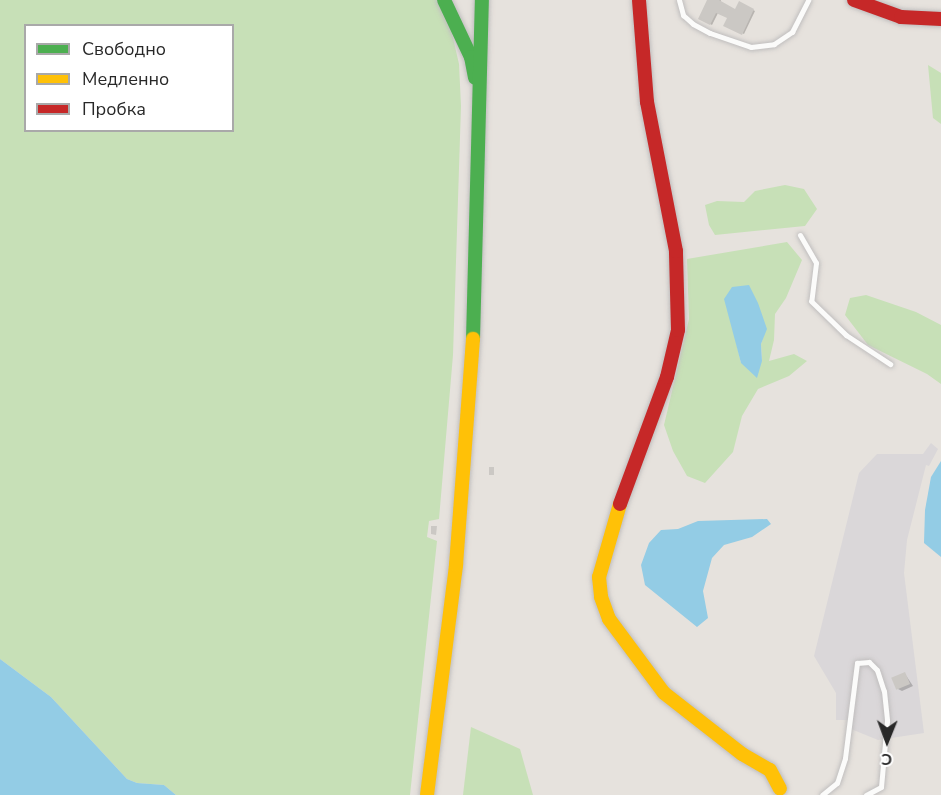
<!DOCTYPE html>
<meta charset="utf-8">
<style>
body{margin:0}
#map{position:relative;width:941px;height:795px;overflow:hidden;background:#e6e2dd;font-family:"Nunito Sans",sans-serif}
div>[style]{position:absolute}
.industrial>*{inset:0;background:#dad7d9}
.green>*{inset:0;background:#c7e0b7}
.water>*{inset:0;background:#93cce5}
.shadow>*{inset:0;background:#0003}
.building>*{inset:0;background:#cbc8c4;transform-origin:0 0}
.roads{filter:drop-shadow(0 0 2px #c0bebe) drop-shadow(0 0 2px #c0bebe)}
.lane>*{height:5px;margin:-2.5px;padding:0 2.5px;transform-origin:2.5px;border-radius:2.5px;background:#fbfbfa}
.fast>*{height:14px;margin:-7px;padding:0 7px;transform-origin:7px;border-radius:7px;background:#4caf50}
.slow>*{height:14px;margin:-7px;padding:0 7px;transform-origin:7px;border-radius:7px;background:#ffc107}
.jam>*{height:14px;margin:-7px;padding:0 7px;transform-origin:7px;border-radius:7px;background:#c62828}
span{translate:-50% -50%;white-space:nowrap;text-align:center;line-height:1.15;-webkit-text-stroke:4.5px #fff;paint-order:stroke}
.legend{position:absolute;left:24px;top:24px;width:210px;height:108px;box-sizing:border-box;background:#fff;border:2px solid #a9a9a9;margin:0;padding:8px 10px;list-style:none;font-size:18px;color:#282828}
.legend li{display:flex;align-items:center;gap:12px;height:30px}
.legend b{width:30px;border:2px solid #a9a9a9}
.north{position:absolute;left:857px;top:711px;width:60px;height:60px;-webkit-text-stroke:4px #fff;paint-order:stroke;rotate:181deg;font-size:16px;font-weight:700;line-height:24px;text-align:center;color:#282828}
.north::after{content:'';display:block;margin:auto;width:21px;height:27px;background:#282828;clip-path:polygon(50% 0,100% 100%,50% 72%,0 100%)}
</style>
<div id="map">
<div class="industrial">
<i style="clip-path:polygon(931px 443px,938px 449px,929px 466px,926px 465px,907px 540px,904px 573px,924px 733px,878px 740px,851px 729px,852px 720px,836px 720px,836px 693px,814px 656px,859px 473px,877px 454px,923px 454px)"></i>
</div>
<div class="green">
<i style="clip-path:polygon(evenodd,0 0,437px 0,450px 25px,459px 64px,461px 106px,453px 355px,439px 519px,429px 521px,427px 537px,437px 541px,410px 795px,176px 795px,164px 785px,137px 783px,127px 779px,51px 697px,0 659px,0 0,26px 26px,232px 26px,232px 130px,26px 130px,26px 26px)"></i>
<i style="clip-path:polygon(928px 65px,941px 73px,941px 124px,933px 118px)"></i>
<i style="clip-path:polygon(785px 185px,804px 189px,817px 209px,805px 226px,715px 235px,709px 225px,705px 205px,717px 201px,744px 202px,755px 191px)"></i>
<i style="clip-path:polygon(evenodd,787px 242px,802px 260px,786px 298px,775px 314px,774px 340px,769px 361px,794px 354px,807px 361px,789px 376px,758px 389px,742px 416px,733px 452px,705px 483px,687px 476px,673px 451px,664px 425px,689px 319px,687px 259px,787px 242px,766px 329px,761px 344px,762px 361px,741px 363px,736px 342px,766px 329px)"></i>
<i style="clip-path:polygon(866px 295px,916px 312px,941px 325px,941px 384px,927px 374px,868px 345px,845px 315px,850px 298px)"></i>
<i style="clip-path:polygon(471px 727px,520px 749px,533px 795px,463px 795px)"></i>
</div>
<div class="water">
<i style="clip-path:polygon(749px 285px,758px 303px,767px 329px,761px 344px,762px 361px,757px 378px,741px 363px,724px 299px,732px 287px)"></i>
<i style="clip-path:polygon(941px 461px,941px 557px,924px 543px,925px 510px,931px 477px)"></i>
<i style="clip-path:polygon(767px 519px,771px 524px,752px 537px,724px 545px,712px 558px,703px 591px,708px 618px,697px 627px,645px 585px,641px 565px,649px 543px,661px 530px,678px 529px,698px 521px)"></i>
<i style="clip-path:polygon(0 659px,51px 697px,127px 779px,137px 783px,164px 785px,176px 795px,0 795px)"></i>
</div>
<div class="shadow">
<i style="clip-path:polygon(709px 0,721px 0,720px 3px,736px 11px,739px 3px,755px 11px,744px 34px,725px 25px,729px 18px,718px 13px,712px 25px,700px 19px)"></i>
<i style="clip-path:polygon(905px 674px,913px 686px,902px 691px,898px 689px)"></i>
</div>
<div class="building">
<i style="clip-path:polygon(707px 0,719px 0,735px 9px,739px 1px,754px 9px,742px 35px,723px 26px,727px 18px,716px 13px,710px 25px,698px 19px)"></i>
<i style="left:489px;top:467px;width:5px;height:8px"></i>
<i style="clip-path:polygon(431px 526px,437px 526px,436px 535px,431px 534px)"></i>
<i style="left:905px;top:672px;width:13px;height:15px;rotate:67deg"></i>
</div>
<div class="roads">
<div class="lane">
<i style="left:679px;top:0;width:16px;rotate:75deg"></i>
<i style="left:683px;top:15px;width:13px;rotate:42deg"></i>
<i style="left:693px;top:24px;width:19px;rotate:28deg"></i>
<i style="left:710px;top:33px;width:43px;rotate:18.9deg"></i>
<i style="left:751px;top:47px;width:23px;rotate:-7deg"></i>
<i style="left:774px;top:44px;width:22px;rotate:-34deg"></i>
<i style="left:792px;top:32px;width:36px;rotate:-63deg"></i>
<i style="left:800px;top:235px;width:32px;rotate:60deg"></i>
<i style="left:816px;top:263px;width:38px;rotate:97deg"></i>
<i style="left:811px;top:301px;width:49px;rotate:44.2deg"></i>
<i style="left:846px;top:335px;width:53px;rotate:33.4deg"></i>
<i style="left:822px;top:795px;width:19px;rotate:-39deg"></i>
<i style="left:837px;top:783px;width:26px;rotate:-72deg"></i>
<i style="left:845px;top:758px;width:96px;rotate:-82.8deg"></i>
<i style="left:857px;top:663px;width:12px;rotate:-5deg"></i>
<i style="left:869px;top:662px;width:11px;rotate:45deg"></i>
<i style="left:877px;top:670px;width:22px;rotate:72deg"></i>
<i style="left:884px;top:691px;width:30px;rotate:84deg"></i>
<i style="left:887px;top:721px;width:66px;rotate:95.2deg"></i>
<i style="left:881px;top:787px;width:17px;rotate:152deg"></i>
</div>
<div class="fast">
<i style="left:444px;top:0;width:63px;rotate:64.7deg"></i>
<i style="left:471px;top:57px;width:21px;rotate:79deg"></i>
<i style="left:473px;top:339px;width:339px;rotate:-88.5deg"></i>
</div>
<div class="slow">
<i style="left:620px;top:504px;width:76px;rotate:106deg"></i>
<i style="left:599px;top:577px;width:20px;rotate:84deg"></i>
<i style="left:601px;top:597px;width:23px;rotate:70deg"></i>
<i style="left:609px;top:619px;width:92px;rotate:53.4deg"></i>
<i style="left:664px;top:693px;width:99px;rotate:38deg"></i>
<i style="left:742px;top:754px;width:32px;rotate:30deg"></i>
<i style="left:770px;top:770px;width:21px;rotate:62deg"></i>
<i style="left:427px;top:795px;width:232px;rotate:-82.8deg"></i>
<i style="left:456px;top:565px;width:227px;rotate:-85.7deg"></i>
</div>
<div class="jam">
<i style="left:854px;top:0;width:50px;rotate:19.9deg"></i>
<i style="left:901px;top:17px;width:40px;rotate:2.9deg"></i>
<i style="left:620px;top:504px;width:135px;rotate:-69.7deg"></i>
<i style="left:667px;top:377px;width:48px;rotate:-76.8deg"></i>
<i style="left:678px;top:330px;width:79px;rotate:-91.5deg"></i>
<i style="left:676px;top:251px;width:152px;rotate:-101deg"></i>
<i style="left:647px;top:102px;width:102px;rotate:-94.5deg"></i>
</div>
</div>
<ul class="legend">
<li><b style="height:8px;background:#4caf50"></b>Свободно</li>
<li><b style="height:8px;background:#ffc107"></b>Медленно</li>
<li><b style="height:8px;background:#c62828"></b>Пробка</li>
</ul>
<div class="north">С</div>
</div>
